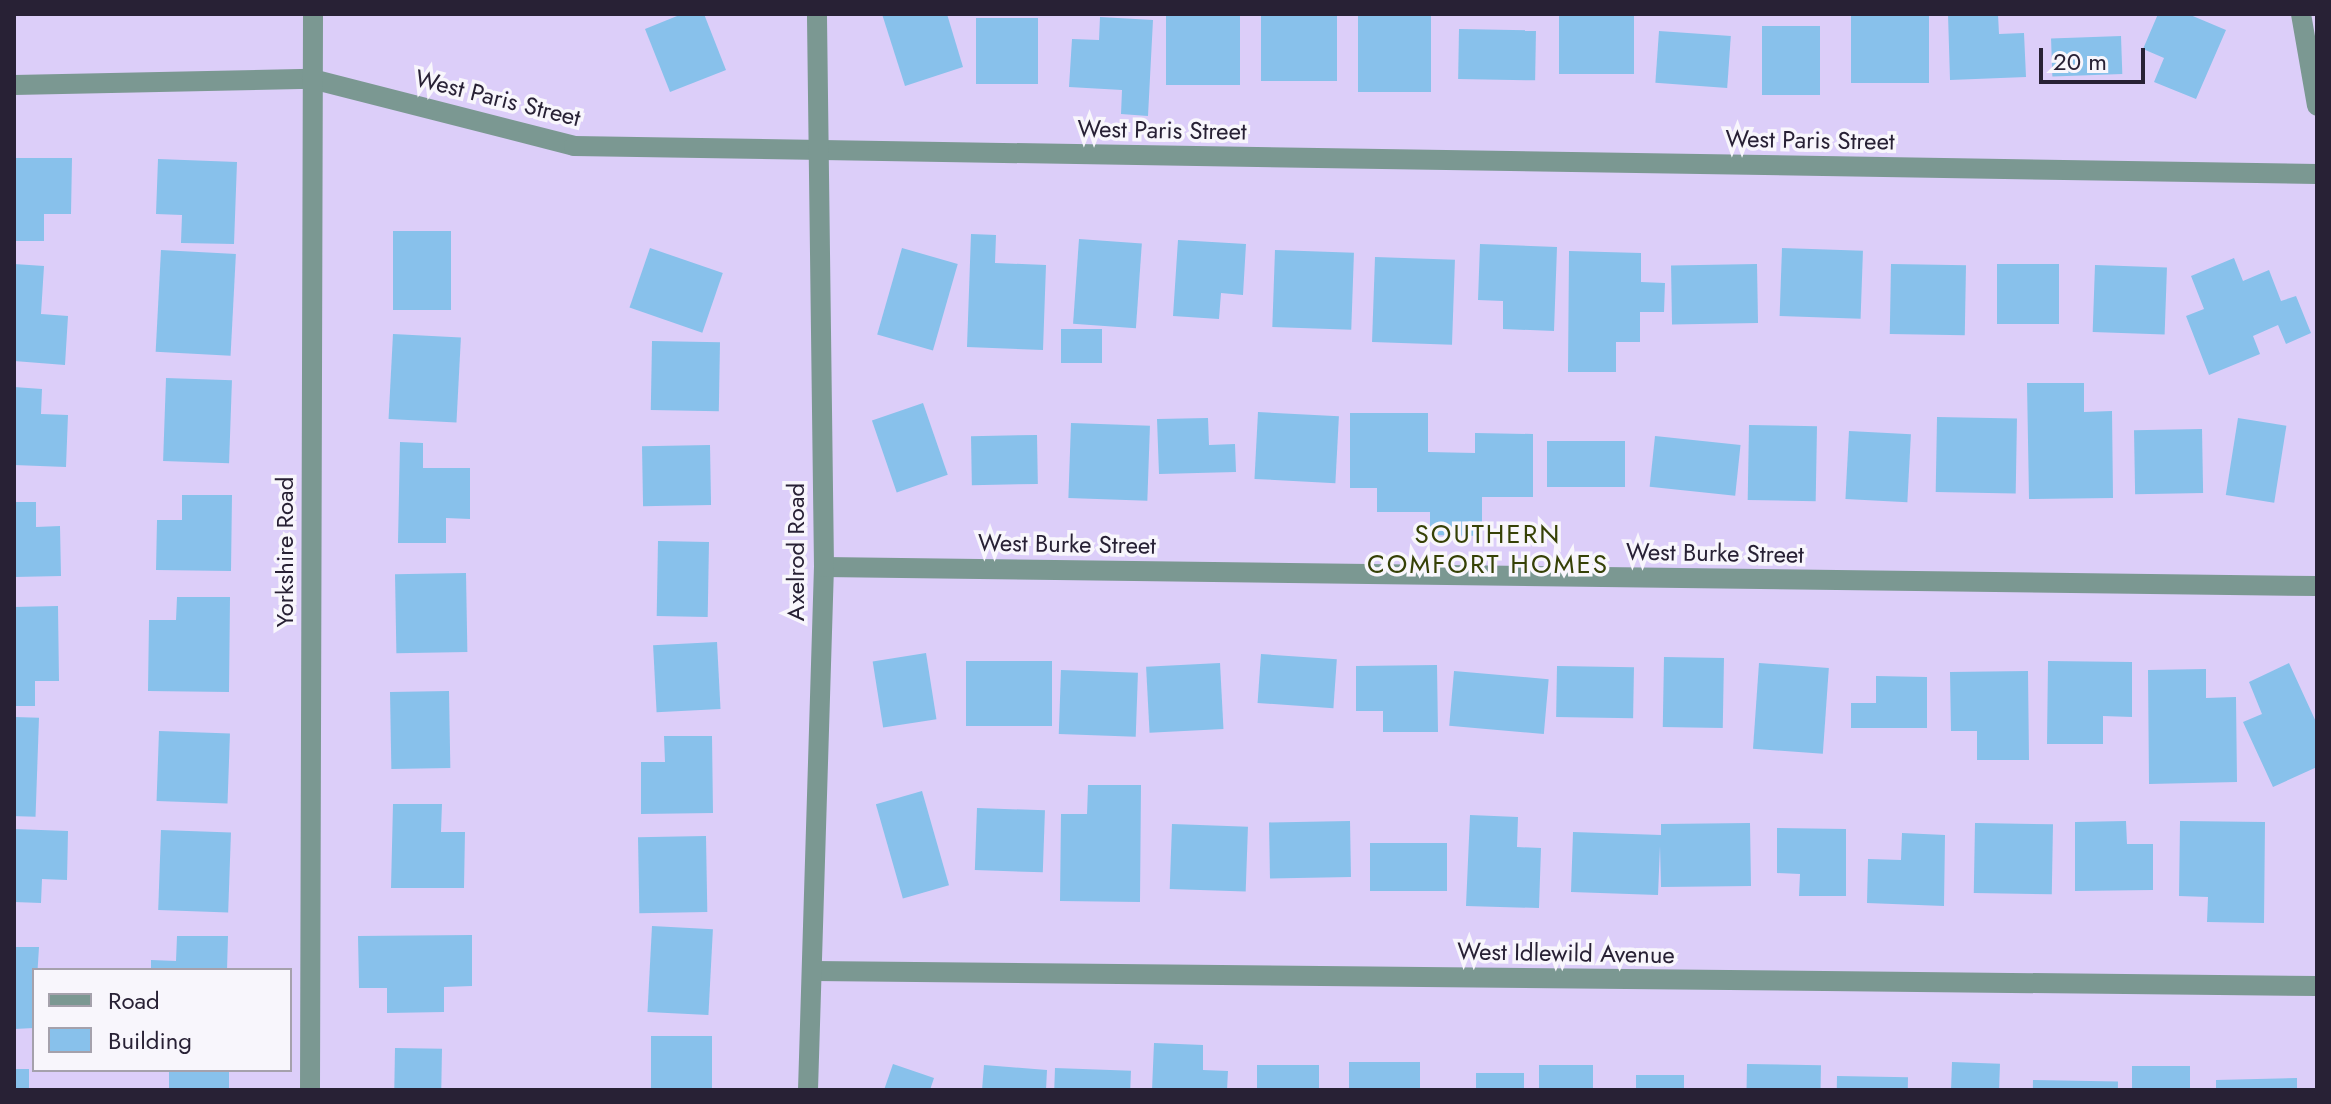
<!DOCTYPE html>
<style>
body{margin:0}
#map{position:relative;width:2331px;height:1104px;overflow:hidden;background:#dccef9;font-family:Jost,sans-serif}
div>[style]{position:absolute}
.building>*{inset:0;background:#88c1eb;transform-origin:0 0}
.minor>*{height:20px;margin:-10px;padding:0 10px;transform-origin:10px;border-radius:10px;background:#7b9892}
span{translate:-50% -50%;white-space:nowrap;text-align:center;line-height:1.15;-webkit-text-stroke:7px #f8f6fc;paint-order:stroke}
.street-label{font-size:24px;color:#282135}
.neighbourhood-label{font-size:26px;color:#364106;letter-spacing:2px}
.frame{position:absolute;inset:0;border:16px solid #282135;pointer-events:none}
.legend{position:absolute;left:32px;top:968px;width:260px;height:104px;box-sizing:border-box;background:#f8f6fc;border:2px solid #a5a1ac;margin:0;padding:10px 14px;list-style:none;font-size:24px;color:#282135}
.legend li{display:flex;align-items:center;gap:16px;height:40px}
.legend b{width:40px;border:2px solid #a5a1ac}
.scale{position:absolute;left:2039px;top:48px;width:106px;height:36px;box-sizing:border-box;border:4px solid #282135;border-top:0;padding-left:10px;font-size:24px;line-height:28px;white-space:nowrap;color:#282135;-webkit-text-stroke:6px #f8f6fc;paint-order:stroke}
</style>
<div id="map">
<div class="building">
<i style="clip-path:polygon(682px 14px,704px 14px,726px 70px,670px 92px,645px 29px)"></i>
<i style="clip-path:polygon(882px 14px,947px 14px,963px 67px,905px 86px)"></i>
<i style="left:1166px;top:14px;width:74px;height:71px"></i>
<i style="left:1261px;top:14px;width:76px;height:67px"></i>
<i style="left:1358px;top:14px;width:73px;height:78px"></i>
<i style="left:1559px;top:14px;width:75px;height:60px"></i>
<i style="left:1851px;top:14px;width:78px;height:69px"></i>
<i style="clip-path:polygon(1948px 14px,1998px 14px,1999px 34px,2024px 33px,2026px 77px,1950px 80px)"></i>
<i style="clip-path:polygon(2158px 14px,2188px 14px,2226px 30px,2196px 99px,2154px 82px,2164px 58px,2143px 49px)"></i>
<i style="clip-path:polygon(1100px 17px,1153px 20px,1148px 116px,1121px 114px,1122px 90px,1069px 87px,1072px 39px,1099px 40px)"></i>
<i style="left:976px;top:18px;width:62px;height:66px"></i>
<i style="left:1762px;top:26px;width:58px;height:69px"></i>
<i style="left:1459px;top:29px;width:77px;height:50px;rotate:1deg"></i>
<i style="left:1659px;top:31px;width:72px;height:52px;rotate:4deg"></i>
<i style="left:2121px;top:36px;width:38px;height:70px;rotate:88deg"></i>
<i style="clip-path:polygon(14px 158px,72px 158px,71px 214px,44px 214px,44px 241px,14px 241px)"></i>
<i style="clip-path:polygon(158px 159px,237px 162px,234px 244px,181px 243px,182px 215px,156px 214px)"></i>
<i style="left:393px;top:231px;width:58px;height:79px"></i>
<i style="clip-path:polygon(971px 234px,996px 235px,995px 263px,1046px 265px,1043px 350px,967px 347px)"></i>
<i style="left:1079px;top:239px;width:63px;height:85px;rotate:4deg"></i>
<i style="clip-path:polygon(1178px 240px,1246px 244px,1243px 295px,1221px 293px,1219px 319px,1173px 316px)"></i>
<i style="clip-path:polygon(1480px 244px,1557px 247px,1554px 331px,1503px 329px,1503px 301px,1478px 300px)"></i>
<i style="left:650px;top:248px;width:77px;height:63px;rotate:19deg"></i>
<i style="left:902px;top:248px;width:58px;height:90px;rotate:16deg"></i>
<i style="left:1782px;top:248px;width:81px;height:68px;rotate:2deg"></i>
<i style="left:161px;top:250px;width:75px;height:102px;rotate:3deg"></i>
<i style="left:1275px;top:250px;width:79px;height:77px;rotate:2deg"></i>
<i style="clip-path:polygon(1569px 251px,1641px 253px,1641px 282px,1665px 283px,1664px 312px,1640px 312px,1640px 342px,1616px 342px,1616px 372px,1568px 372px)"></i>
<i style="left:1375px;top:257px;width:80px;height:85px;rotate:2deg"></i>
<i style="clip-path:polygon(2234px 258px,2243px 281px,2269px 270px,2281px 301px,2296px 296px,2311px 333px,2286px 344px,2278px 325px,2253px 336px,2260px 354px,2209px 375px,2186px 316px,2204px 309px,2191px 276px)"></i>
<i style="clip-path:polygon(14px 264px,44px 266px,41px 314px,68px 316px,65px 365px,14px 361px)"></i>
<i style="left:1757px;top:264px;width:59px;height:86px;rotate:89deg"></i>
<i style="left:1891px;top:264px;width:75px;height:70px;rotate:1deg"></i>
<i style="left:2059px;top:264px;width:60px;height:62px;rotate:90deg"></i>
<i style="left:2095px;top:265px;width:72px;height:67px;rotate:2deg"></i>
<i style="left:1061px;top:329px;width:41px;height:34px"></i>
<i style="left:393px;top:334px;width:68px;height:85px;rotate:3deg"></i>
<i style="left:652px;top:341px;width:68px;height:69px;rotate:1deg"></i>
<i style="left:166px;top:378px;width:66px;height:83px;rotate:2deg"></i>
<i style="clip-path:polygon(2027px 383px,2084px 383px,2084px 412px,2112px 411px,2113px 498px,2029px 499px)"></i>
<i style="clip-path:polygon(14px 387px,42px 389px,41px 414px,68px 415px,66px 467px,14px 465px)"></i>
<i style="left:923px;top:403px;width:76px;height:54px;rotate:71deg"></i>
<i style="left:1258px;top:412px;width:81px;height:67px;rotate:3deg"></i>
<i style="clip-path:polygon(1350px 413px,1428px 413px,1428px 452px,1475px 453px,1475px 433px,1533px 434px,1533px 497px,1482px 497px,1482px 536px,1430px 535px,1430px 512px,1377px 512px,1377px 488px,1350px 488px)"></i>
<i style="left:1937px;top:417px;width:80px;height:75px;rotate:1deg"></i>
<i style="clip-path:polygon(1208px 418px,1209px 445px,1235px 444px,1236px 472px,1159px 474px,1157px 419px)"></i>
<i style="left:2238px;top:418px;width:49px;height:78px;rotate:9deg"></i>
<i style="left:1071px;top:423px;width:79px;height:75px;rotate:2deg"></i>
<i style="left:1749px;top:425px;width:68px;height:75px;rotate:1deg"></i>
<i style="left:2202px;top:429px;width:64px;height:68px;rotate:89deg"></i>
<i style="left:1849px;top:431px;width:62px;height:68px;rotate:3deg"></i>
<i style="left:1037px;top:435px;width:49px;height:66px;rotate:89deg"></i>
<i style="left:1655px;top:436px;width:86px;height:51px;rotate:6deg"></i>
<i style="left:1547px;top:441px;width:78px;height:46px"></i>
<i style="clip-path:polygon(400px 442px,423px 443px,423px 468px,470px 468px,470px 519px,446px 518px,446px 543px,398px 543px)"></i>
<i style="left:710px;top:445px;width:60px;height:68px;rotate:89deg"></i>
<i style="clip-path:polygon(182px 495px,232px 495px,231px 571px,156px 570px,157px 520px,182px 520px)"></i>
<i style="clip-path:polygon(14px 502px,36px 502px,36px 527px,60px 526px,61px 576px,14px 577px)"></i>
<i style="left:658px;top:541px;width:51px;height:75px;rotate:1deg"></i>
<i style="left:466px;top:573px;width:79px;height:71px;rotate:89deg"></i>
<i style="clip-path:polygon(177px 597px,230px 597px,229px 692px,148px 691px,149px 620px,176px 620px)"></i>
<i style="clip-path:polygon(58px 606px,59px 681px,35px 681px,35px 706px,14px 706px,14px 607px)"></i>
<i style="left:717px;top:642px;width:67px;height:64px;rotate:87deg"></i>
<i style="left:926px;top:653px;width:67px;height:54px;rotate:81deg"></i>
<i style="left:1261px;top:654px;width:76px;height:49px;rotate:4deg"></i>
<i style="left:1664px;top:657px;width:60px;height:70px;rotate:1deg"></i>
<i style="left:1052px;top:661px;width:65px;height:86px;rotate:90deg"></i>
<i style="clip-path:polygon(2048px 661px,2132px 662px,2132px 717px,2103px 716px,2103px 744px,2047px 744px)"></i>
<i style="left:1220px;top:663px;width:66px;height:74px;rotate:87deg"></i>
<i style="left:1759px;top:663px;width:70px;height:86px;rotate:4deg"></i>
<i style="clip-path:polygon(2289px 663px,2317px 724px,2317px 767px,2273px 787px,2243px 722px,2262px 714px,2249px 682px)"></i>
<i style="clip-path:polygon(1437px 665px,1438px 732px,1383px 732px,1383px 711px,1356px 711px,1356px 666px)"></i>
<i style="left:1557px;top:666px;width:77px;height:51px;rotate:1deg"></i>
<i style="clip-path:polygon(2206px 669px,2206px 698px,2236px 697px,2237px 782px,2149px 784px,2148px 670px)"></i>
<i style="left:1061px;top:670px;width:77px;height:64px;rotate:2deg"></i>
<i style="left:1454px;top:671px;width:95px;height:55px;rotate:5deg"></i>
<i style="clip-path:polygon(2028px 671px,2029px 760px,1977px 760px,1977px 731px,1951px 731px,1950px 672px)"></i>
<i style="clip-path:polygon(1876px 676px,1927px 677px,1927px 728px,1851px 728px,1851px 703px,1876px 703px)"></i>
<i style="left:449px;top:691px;width:77px;height:59px;rotate:89deg"></i>
<i style="left:14px;top:717px;width:25px;height:99px;rotate:2deg"></i>
<i style="left:159px;top:731px;width:71px;height:70px;rotate:2deg"></i>
<i style="clip-path:polygon(664px 736px,712px 736px,713px 813px,641px 814px,641px 762px,665px 762px)"></i>
<i style="clip-path:polygon(1088px 785px,1141px 785px,1140px 902px,1060px 901px,1061px 814px,1087px 814px)"></i>
<i style="left:922px;top:791px;width:98px;height:48px;rotate:74deg"></i>
<i style="clip-path:polygon(393px 804px,442px 804px,441px 832px,465px 832px,464px 888px,391px 888px)"></i>
<i style="left:977px;top:808px;width:68px;height:62px;rotate:2deg"></i>
<i style="clip-path:polygon(1470px 815px,1518px 817px,1517px 847px,1541px 848px,1539px 908px,1466px 906px)"></i>
<i style="left:1350px;top:821px;width:56px;height:81px;rotate:89deg"></i>
<i style="clip-path:polygon(2126px 821px,2127px 844px,2153px 844px,2153px 890px,2075px 891px,2075px 822px)"></i>
<i style="clip-path:polygon(2180px 821px,2265px 822px,2264px 923px,2207px 922px,2208px 897px,2179px 896px)"></i>
<i style="clip-path:polygon(1750px 823px,1751px 886px,1661px 887px,1660px 846px,1658px 895px,1571px 892px,1573px 832px,1661px 835px,1661px 824px)"></i>
<i style="left:1975px;top:823px;width:78px;height:70px;rotate:1deg"></i>
<i style="left:1172px;top:824px;width:76px;height:65px;rotate:2deg"></i>
<i style="clip-path:polygon(1777px 828px,1846px 829px,1846px 896px,1799px 896px,1800px 874px,1777px 873px)"></i>
<i style="clip-path:polygon(14px 829px,68px 831px,67px 880px,42px 879px,41px 903px,14px 902px)"></i>
<i style="left:161px;top:830px;width:70px;height:80px;rotate:2deg"></i>
<i style="clip-path:polygon(1902px 833px,1945px 835px,1944px 906px,1867px 903px,1868px 859px,1901px 860px)"></i>
<i style="left:706px;top:836px;width:76px;height:68px;rotate:89deg"></i>
<i style="left:1447px;top:843px;width:48px;height:77px;rotate:90deg"></i>
<i style="left:652px;top:926px;width:61px;height:86px;rotate:3deg"></i>
<i style="clip-path:polygon(472px 935px,472px 986px,444px 987px,444px 1012px,387px 1013px,387px 988px,359px 988px,358px 936px)"></i>
<i style="clip-path:polygon(177px 936px,228px 936px,227px 970px,151px 970px,151px 960px,176px 961px)"></i>
<i style="clip-path:polygon(14px 947px,39px 947px,34px 1028px,14px 1029px)"></i>
<i style="left:712px;top:1036px;width:54px;height:61px;rotate:90deg"></i>
<i style="clip-path:polygon(1154px 1043px,1203px 1045px,1203px 1070px,1228px 1071px,1227px 1090px,1152px 1090px)"></i>
<i style="left:395px;top:1048px;width:47px;height:42px;rotate:1deg"></i>
<i style="left:1349px;top:1062px;width:71px;height:28px"></i>
<i style="left:1952px;top:1062px;width:48px;height:28px;rotate:2deg"></i>
<i style="clip-path:polygon(893px 1064px,934px 1078px,930px 1090px,884px 1090px)"></i>
<i style="left:1747px;top:1064px;width:74px;height:26px;rotate:1deg"></i>
<i style="clip-path:polygon(984px 1065px,1047px 1070px,1046px 1090px,982px 1090px)"></i>
<i style="left:1319px;top:1065px;width:25px;height:62px;rotate:90deg"></i>
<i style="left:1593px;top:1065px;width:25px;height:54px;rotate:90deg"></i>
<i style="left:2132px;top:1066px;width:58px;height:24px"></i>
<i style="left:1055px;top:1068px;width:76px;height:22px;rotate:2deg"></i>
<i style="left:14px;top:1069px;width:15px;height:21px"></i>
<i style="left:169px;top:1070px;width:60px;height:20px"></i>
<i style="left:1476px;top:1073px;width:48px;height:17px"></i>
<i style="left:1684px;top:1075px;width:15px;height:48px;rotate:90deg"></i>
<i style="left:1837px;top:1076px;width:71px;height:14px;rotate:1deg"></i>
<i style="clip-path:polygon(2297px 1078px,2297px 1090px,2216px 1090px,2216px 1080px)"></i>
<i style="left:2033px;top:1080px;width:85px;height:10px;rotate:1deg"></i>
</div>
<div class="minor">
<i style="left:2301px;top:14px;width:93px;rotate:80.1deg"></i>
<i style="left:14px;top:85px;width:298px;rotate:-1.2deg"></i>
<i style="left:312px;top:79px;width:270px;rotate:14.3deg"></i>
<i style="left:574px;top:146px;width:1743px;rotate:0.92deg"></i>
<i style="left:824px;top:567px;width:1493px;rotate:0.73deg"></i>
<i style="left:814px;top:971px;width:1503px;rotate:0.57deg"></i>
<i style="left:310px;top:1090px;width:1076px;rotate:-89.84deg"></i>
<i style="left:808px;top:1090px;width:523px;rotate:-88.25deg"></i>
<i style="left:824px;top:567px;width:553px;rotate:-90.73deg"></i>
</div>
<div class="street-label">
<span style="left:498px;top:98px;rotate:14deg">West Paris Street</span>
<span style="left:1162px;top:130px;rotate:1deg">West Paris Street</span>
<span style="left:1810px;top:140px;rotate:1deg">West Paris Street</span>
<span style="left:1067px;top:544px;rotate:1deg">West Burke Street</span>
<span style="left:285px;top:552px;rotate:-90deg">Yorkshire Road</span>
<span style="left:796px;top:552px;rotate:-90deg">Axelrod Road</span>
<span style="left:1715px;top:553px;rotate:1deg">West Burke Street</span>
<span style="left:1566px;top:953px;rotate:1deg">West Idlewild Avenue</span>
</div>
<div class="neighbourhood-label">
<span style="left:1488px;top:550px">SOUTHERN<br>COMFORT HOMES</span>
</div>
<div class="frame"></div>
<ul class="legend">
<li><b style="height:10px;background:#7b9892"></b>Road</li>
<li><b style="height:22px;background:#88c1eb"></b>Building</li>
</ul>
<div class="scale">20 m</div>
</div>
